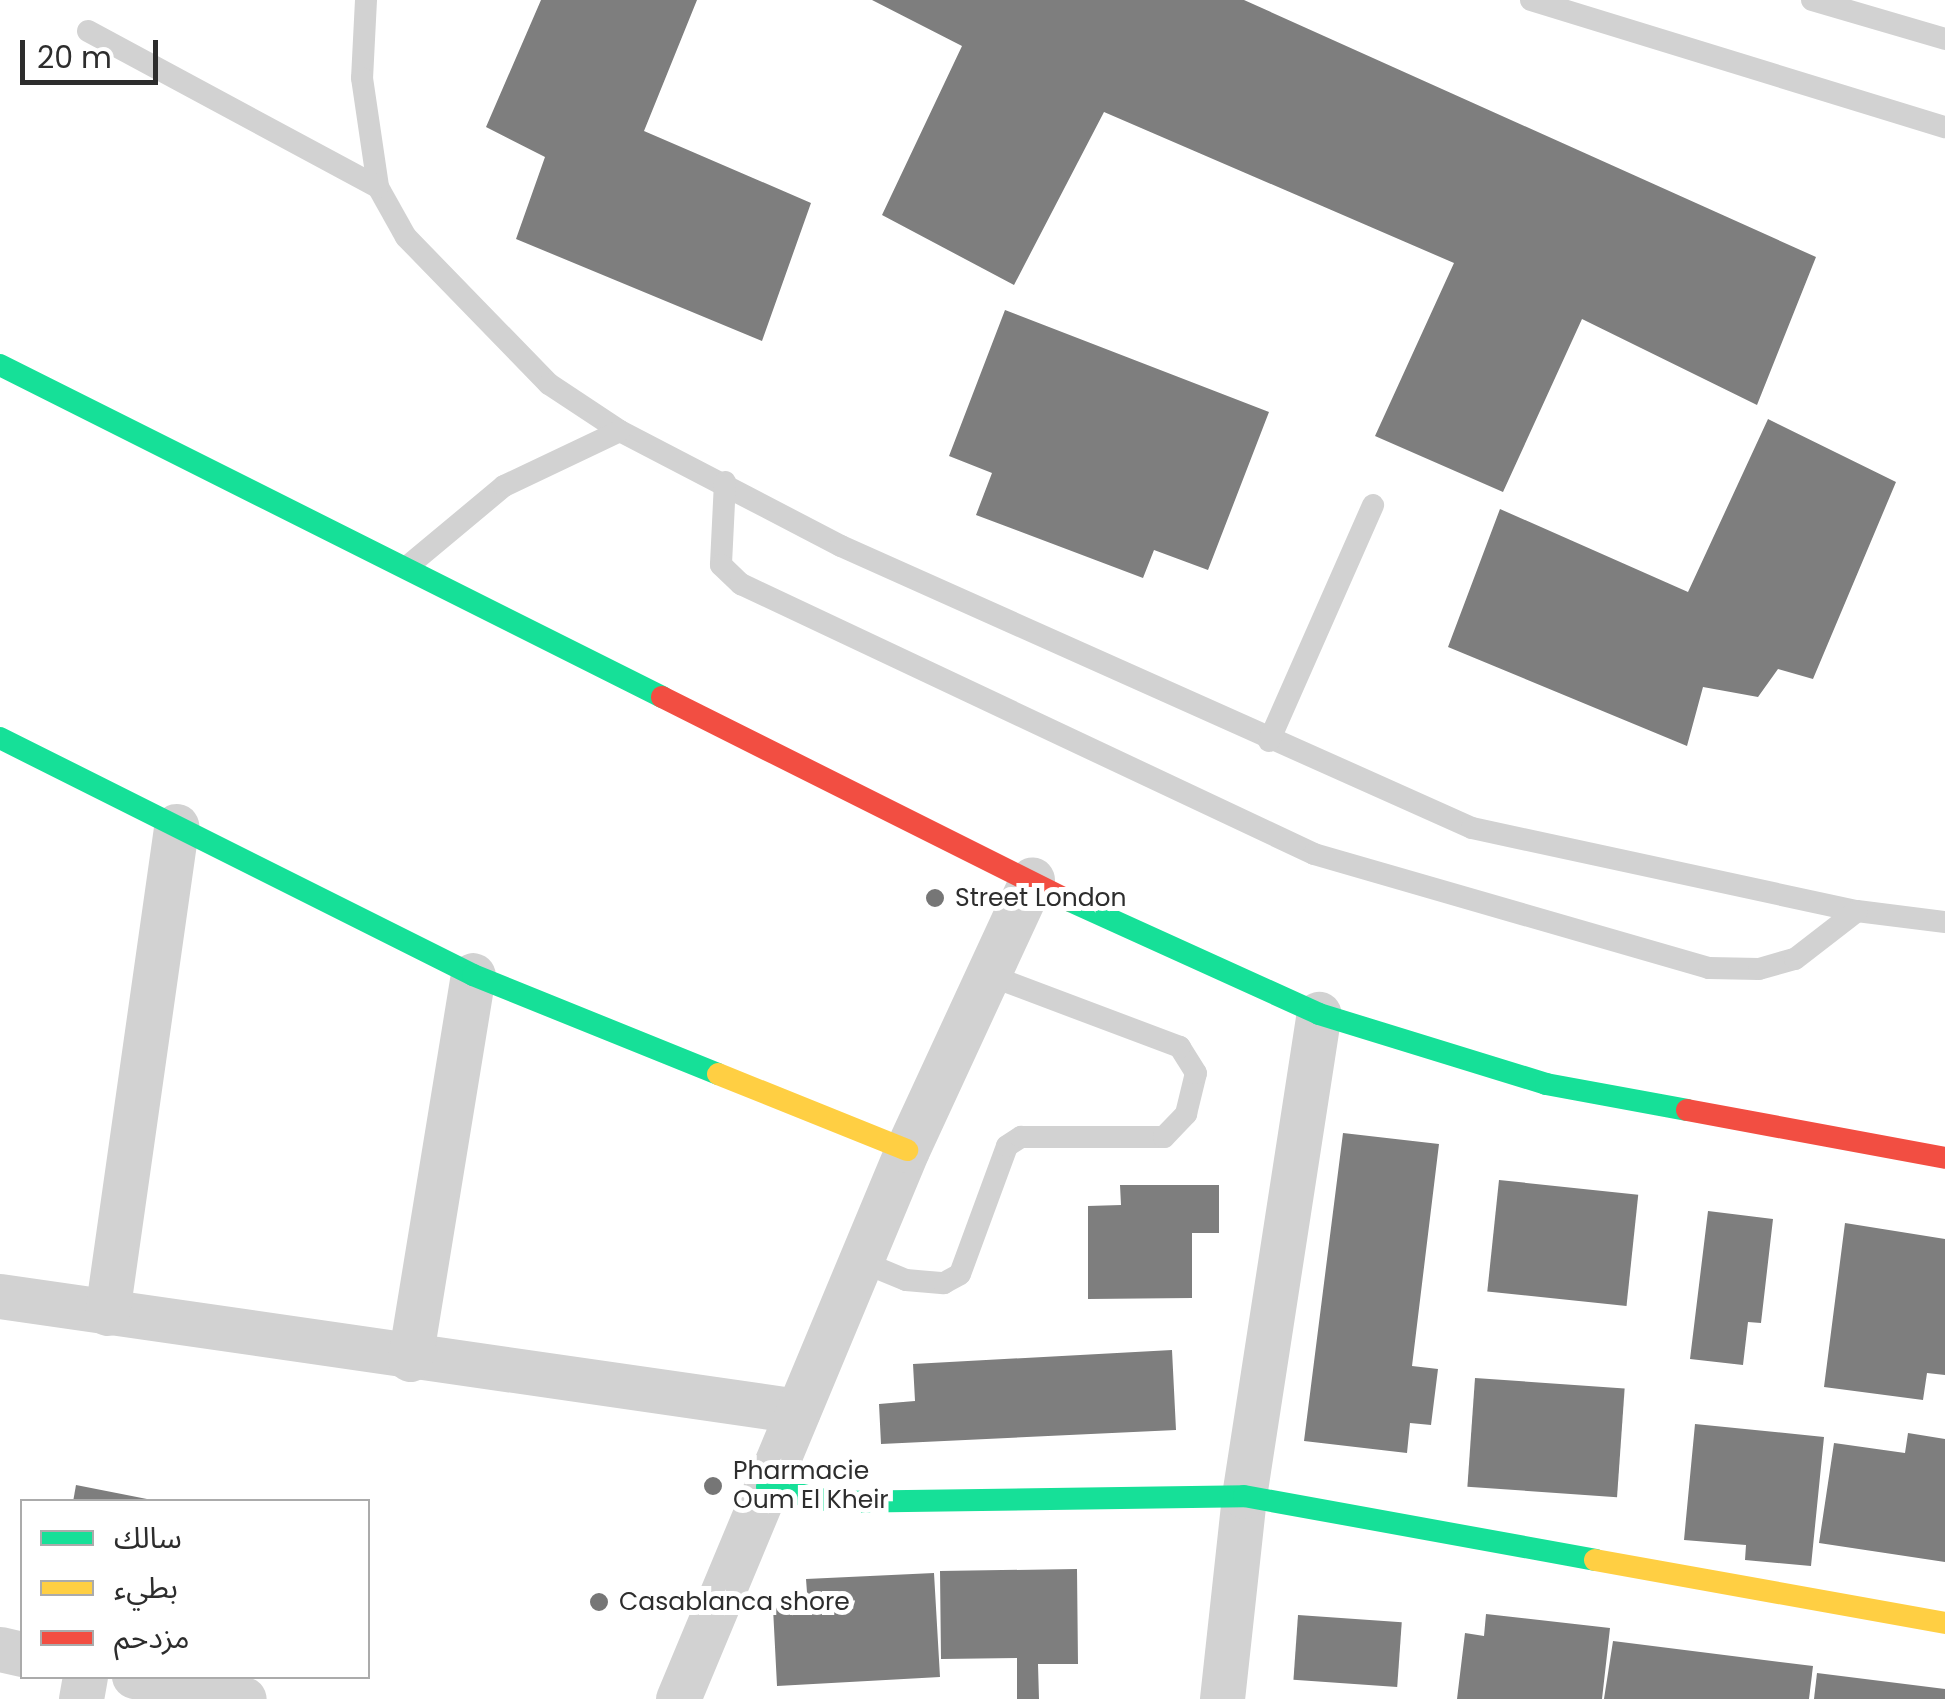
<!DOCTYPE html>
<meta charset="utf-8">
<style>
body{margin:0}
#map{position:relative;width:1945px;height:1699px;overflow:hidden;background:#fff;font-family:Poppins,"Noto Sans Arabic",sans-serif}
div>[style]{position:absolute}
.building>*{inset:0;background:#7e7e7e;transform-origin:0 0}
.lane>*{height:22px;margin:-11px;padding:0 11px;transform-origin:11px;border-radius:11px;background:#d2d2d2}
.street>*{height:45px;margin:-22.5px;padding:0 22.5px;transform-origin:22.5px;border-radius:22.5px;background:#d2d2d2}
.fast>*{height:22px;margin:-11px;padding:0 11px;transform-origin:11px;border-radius:11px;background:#16e098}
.slow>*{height:22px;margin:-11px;padding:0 11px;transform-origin:11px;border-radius:11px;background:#ffcf43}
.jam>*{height:22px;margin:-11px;padding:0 11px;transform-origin:11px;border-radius:11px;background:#f24e42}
.dots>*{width:28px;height:28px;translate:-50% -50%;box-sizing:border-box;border:5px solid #fff;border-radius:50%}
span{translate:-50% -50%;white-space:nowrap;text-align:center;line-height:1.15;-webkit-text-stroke:10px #fff;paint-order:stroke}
.poi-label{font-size:25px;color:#2d2d2d}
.left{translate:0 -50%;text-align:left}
.legend{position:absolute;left:20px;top:1499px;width:350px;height:180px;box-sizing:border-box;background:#fff;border:2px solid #ababab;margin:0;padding:12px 18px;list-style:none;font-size:30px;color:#2d2d2d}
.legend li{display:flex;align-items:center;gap:20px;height:50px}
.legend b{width:50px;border:2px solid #ababab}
.scale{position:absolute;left:20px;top:40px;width:138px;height:45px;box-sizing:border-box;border:5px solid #2d2d2d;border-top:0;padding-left:12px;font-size:30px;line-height:35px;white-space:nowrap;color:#2d2d2d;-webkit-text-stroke:8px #fff;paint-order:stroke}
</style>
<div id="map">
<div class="building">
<i style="clip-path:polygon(541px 0,697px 0,644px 131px,811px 203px,762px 341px,516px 239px,545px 157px,486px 127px)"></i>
<i style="clip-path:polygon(872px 0,1244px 0,1816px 257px,1757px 405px,1582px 319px,1503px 492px,1375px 436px,1454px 263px,1104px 112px,1014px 285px,882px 215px,962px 46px)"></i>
<i style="clip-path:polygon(1005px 310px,1269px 412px,1208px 570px,1154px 550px,1143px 578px,976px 515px,992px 473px,949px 456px)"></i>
<i style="clip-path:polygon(1768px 419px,1896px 482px,1813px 679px,1778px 669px,1758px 697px,1703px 687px,1687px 746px,1448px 647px,1500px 509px,1688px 592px)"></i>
<i style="clip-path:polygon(1343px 1133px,1439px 1144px,1412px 1366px,1438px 1369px,1431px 1425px,1410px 1423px,1407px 1453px,1304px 1441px)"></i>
<i style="left:1499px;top:1180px;width:140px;height:112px;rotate:6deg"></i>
<i style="clip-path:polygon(1120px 1185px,1219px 1185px,1219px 1233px,1192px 1233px,1192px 1298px,1088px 1299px,1088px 1206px,1121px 1205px)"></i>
<i style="clip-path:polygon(1708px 1211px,1773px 1219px,1761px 1323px,1748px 1322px,1743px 1365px,1690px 1359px)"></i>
<i style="clip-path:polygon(1845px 1223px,1945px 1239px,1945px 1375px,1927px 1373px,1923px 1400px,1824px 1387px)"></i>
<i style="clip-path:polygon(1172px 1350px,1176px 1430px,881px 1444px,879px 1404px,915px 1401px,913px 1364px)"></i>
<i style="left:1475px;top:1378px;width:150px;height:109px;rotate:4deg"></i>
<i style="clip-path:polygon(1695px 1424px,1824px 1437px,1811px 1566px,1745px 1560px,1746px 1545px,1684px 1540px)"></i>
<i style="clip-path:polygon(1908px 1433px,1945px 1439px,1945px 1562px,1819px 1543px,1834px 1443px,1905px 1453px)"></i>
<i style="clip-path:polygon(76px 1485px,152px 1500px,151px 1502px,73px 1502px)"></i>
<i style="clip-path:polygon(1077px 1569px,1078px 1664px,1038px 1664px,1039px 1699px,1017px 1699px,1017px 1658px,941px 1659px,940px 1571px)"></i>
<i style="clip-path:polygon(934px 1573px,940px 1677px,777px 1686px,773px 1608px,808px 1606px,806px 1579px)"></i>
<i style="clip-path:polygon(1486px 1614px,1610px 1628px,1602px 1699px,1457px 1699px,1465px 1633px,1484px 1636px)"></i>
<i style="left:1298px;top:1615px;width:104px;height:65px;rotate:4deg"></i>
<i style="clip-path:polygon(1613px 1641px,1813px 1666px,1809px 1699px,1604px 1699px)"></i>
<i style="clip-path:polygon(1817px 1673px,1945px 1689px,1945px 1699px,1814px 1699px)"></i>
</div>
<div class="lane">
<i style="left:366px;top:0;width:78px;rotate:92.9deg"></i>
<i style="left:362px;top:78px;width:110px;rotate:81.6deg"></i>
<i style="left:378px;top:187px;width:57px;rotate:60.8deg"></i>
<i style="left:406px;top:237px;width:205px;rotate:45.8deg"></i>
<i style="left:549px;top:384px;width:85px;rotate:33.5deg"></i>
<i style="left:620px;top:431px;width:249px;rotate:27.5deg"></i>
<i style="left:841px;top:546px;width:691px;rotate:24.08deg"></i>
<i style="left:1472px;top:828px;width:394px;rotate:12.2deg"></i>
<i style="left:1857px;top:911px;width:89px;rotate:7.1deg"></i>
<i style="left:1531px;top:0;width:433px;rotate:17.1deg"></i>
<i style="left:1812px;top:0;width:139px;rotate:16.3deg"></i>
<i style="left:88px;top:31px;width:329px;rotate:28.3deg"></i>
<i style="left:725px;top:482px;width:83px;rotate:92.8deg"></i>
<i style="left:721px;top:565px;width:28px;rotate:44deg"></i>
<i style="left:741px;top:584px;width:633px;rotate:25.23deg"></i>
<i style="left:1314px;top:854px;width:411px;rotate:16.1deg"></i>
<i style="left:1709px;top:968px;width:50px;rotate:1.1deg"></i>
<i style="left:1759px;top:969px;width:37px;rotate:-16deg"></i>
<i style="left:1795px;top:959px;width:78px;rotate:-37.7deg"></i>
<i style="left:408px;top:566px;width:125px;rotate:-39.8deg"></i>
<i style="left:504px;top:486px;width:128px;rotate:-25.4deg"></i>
<i style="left:1269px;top:741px;width:258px;rotate:-66.2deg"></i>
<i style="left:860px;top:1261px;width:50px;rotate:22.4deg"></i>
<i style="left:906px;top:1280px;width:38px;rotate:5deg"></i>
<i style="left:944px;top:1283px;width:18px;rotate:-29deg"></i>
<i style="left:960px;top:1274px;width:136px;rotate:-69.8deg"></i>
<i style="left:1007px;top:1146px;width:17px;rotate:-33deg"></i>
<i style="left:1021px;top:1137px;width:143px"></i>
<i style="left:1164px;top:1137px;width:32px;rotate:-46deg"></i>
<i style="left:1186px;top:1114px;width:42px;rotate:-76.3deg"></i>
<i style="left:1196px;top:1073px;width:31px;rotate:-122deg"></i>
<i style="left:1180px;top:1047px;width:205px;rotate:-159.4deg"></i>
</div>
<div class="street">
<i style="left:0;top:1296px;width:806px;rotate:8.2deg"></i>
<i style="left:107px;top:1313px;width:492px;rotate:-81.9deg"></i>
<i style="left:410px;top:1359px;width:389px;rotate:-80.7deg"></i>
<i style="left:0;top:1649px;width:23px;rotate:13deg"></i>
<i style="left:134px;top:1676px;width:112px;rotate:11.8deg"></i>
<i style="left:81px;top:1699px;width:23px;rotate:-80deg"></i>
<i style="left:678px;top:1699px;width:595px;rotate:-67.36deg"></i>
<i style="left:907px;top:1150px;width:298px;rotate:-65.2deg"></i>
<i style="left:1222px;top:1699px;width:204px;rotate:-83.8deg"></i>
<i style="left:1244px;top:1496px;width:488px;rotate:-81.2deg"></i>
</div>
<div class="fast">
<i style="left:0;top:365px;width:741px;rotate:26.63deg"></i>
<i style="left:0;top:738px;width:529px;rotate:26.61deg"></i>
<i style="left:473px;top:975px;width:264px;rotate:22deg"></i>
<i style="left:1068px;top:900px;width:276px;rotate:24.4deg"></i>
<i style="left:1319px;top:1014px;width:238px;rotate:17.1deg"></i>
<i style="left:1546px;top:1084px;width:143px;rotate:10.4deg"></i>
<i style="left:767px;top:1487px;width:69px;rotate:12.6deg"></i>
<i style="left:834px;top:1502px;width:410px;rotate:-0.8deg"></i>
<i style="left:1244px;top:1496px;width:357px;rotate:10.3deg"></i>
</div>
<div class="slow">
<i style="left:718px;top:1074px;width:204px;rotate:21.9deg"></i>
<i style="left:1595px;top:1560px;width:356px;rotate:10.2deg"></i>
</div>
<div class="jam">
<i style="left:662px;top:697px;width:454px;rotate:26.6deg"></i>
<i style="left:1687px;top:1110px;width:262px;rotate:10.5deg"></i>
</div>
<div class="dots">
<i style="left:935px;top:898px;background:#767676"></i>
<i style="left:713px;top:1486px;background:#767676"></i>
<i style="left:599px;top:1602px;background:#767676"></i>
</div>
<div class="poi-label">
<span class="left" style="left:955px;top:898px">Street London</span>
<span class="left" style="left:733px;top:1486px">Pharmacie<br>Oum El Kheir</span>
<span class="left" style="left:619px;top:1602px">Casablanca shore</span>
</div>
<ul class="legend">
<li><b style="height:12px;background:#16e098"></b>سالك</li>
<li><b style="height:12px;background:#ffcf43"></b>بطيء</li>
<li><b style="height:12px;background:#f24e42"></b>مزدحم</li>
</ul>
<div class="scale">20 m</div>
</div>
